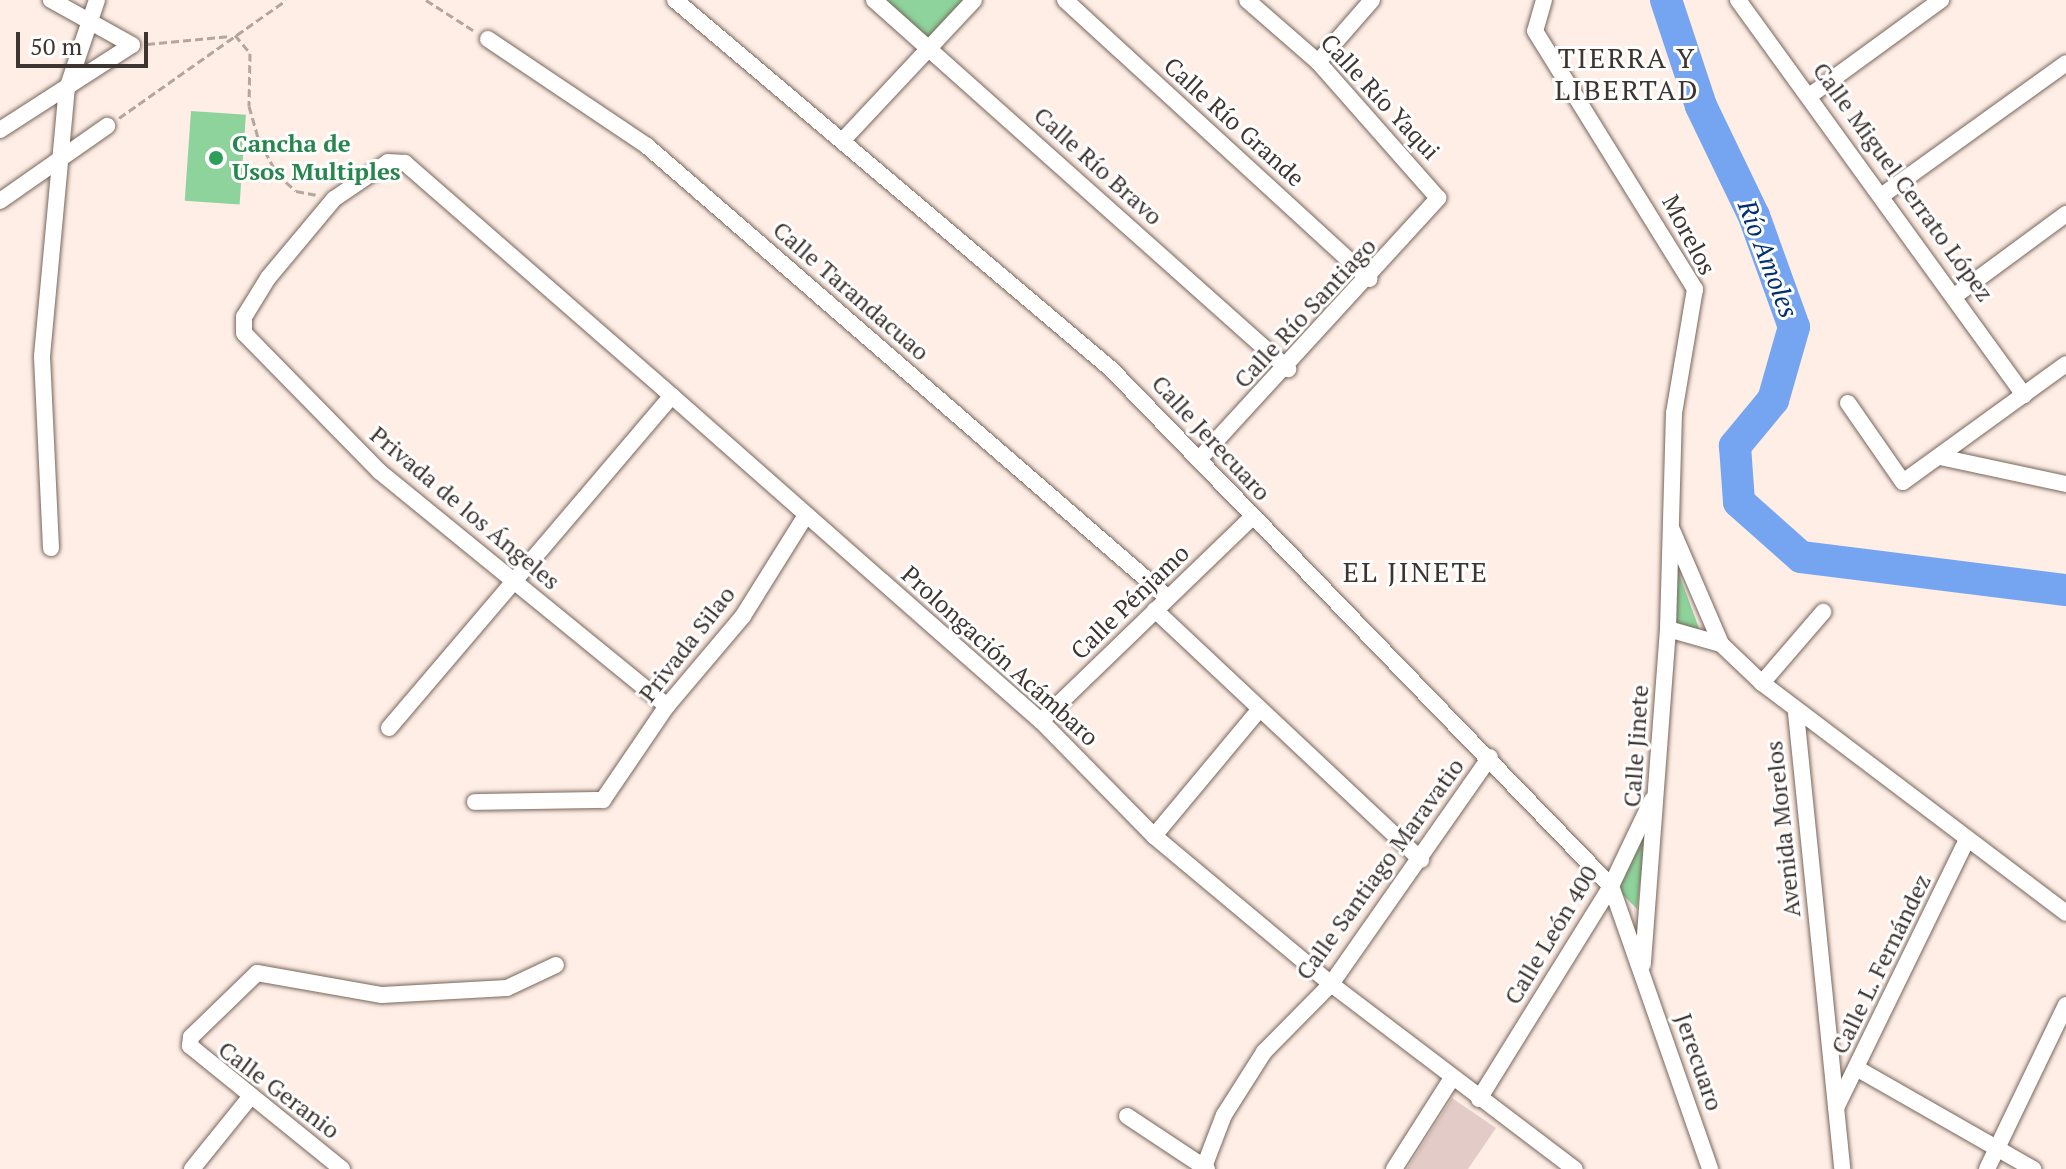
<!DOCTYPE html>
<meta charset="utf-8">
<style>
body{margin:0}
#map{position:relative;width:2066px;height:1169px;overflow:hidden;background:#feeee5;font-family:"PT Serif",serif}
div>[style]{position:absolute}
.green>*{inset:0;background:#8dd39b;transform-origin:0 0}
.river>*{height:32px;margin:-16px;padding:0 16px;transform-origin:16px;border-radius:16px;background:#75a5f0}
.building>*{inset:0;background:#e3ccc7}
.path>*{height:3px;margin-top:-1.5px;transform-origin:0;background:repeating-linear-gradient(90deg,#b3a69f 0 8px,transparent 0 12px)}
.roads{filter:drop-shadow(0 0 2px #77665c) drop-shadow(0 0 2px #77665c)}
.minor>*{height:16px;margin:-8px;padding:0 8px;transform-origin:8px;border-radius:8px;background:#fff}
.dots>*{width:22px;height:22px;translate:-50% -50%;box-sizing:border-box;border:4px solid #fff;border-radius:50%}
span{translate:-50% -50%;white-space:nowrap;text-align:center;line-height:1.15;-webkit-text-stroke:6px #fff;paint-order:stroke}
.street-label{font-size:24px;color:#3d3531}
.leisure-label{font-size:24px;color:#27864d;font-weight:700}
.left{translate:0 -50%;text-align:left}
.water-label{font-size:26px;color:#022f70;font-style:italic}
.quarter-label{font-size:28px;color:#3d3531;letter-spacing:2px}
.scale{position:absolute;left:16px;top:32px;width:132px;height:36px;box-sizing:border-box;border:4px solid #3d3531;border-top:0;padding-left:10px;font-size:24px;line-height:28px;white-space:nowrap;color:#3d3531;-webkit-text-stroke:6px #fff;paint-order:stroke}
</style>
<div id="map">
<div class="green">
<i style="clip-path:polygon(874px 0,974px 0,931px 48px)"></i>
<i style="left:191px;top:111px;width:55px;height:90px;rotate:4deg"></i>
<i style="clip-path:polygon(1678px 571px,1700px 631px,1675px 624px)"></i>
<i style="clip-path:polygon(1647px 827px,1637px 909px,1613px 885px)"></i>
</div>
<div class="river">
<i style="left:1666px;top:0;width:112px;rotate:71.7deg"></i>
<i style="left:1701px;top:106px;width:122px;rotate:64.3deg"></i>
<i style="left:1754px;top:216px;width:118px;rotate:70.2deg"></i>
<i style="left:1794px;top:327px;width:76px;rotate:106deg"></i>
<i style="left:1773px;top:400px;width:60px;rotate:129.6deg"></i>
<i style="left:1735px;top:446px;width:56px;rotate:85.9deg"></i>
<i style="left:1739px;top:502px;width:83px;rotate:41.6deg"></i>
<i style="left:1801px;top:557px;width:267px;rotate:7.1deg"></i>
</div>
<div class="building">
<i style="clip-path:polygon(1452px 1098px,1496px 1128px,1468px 1169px,1407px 1169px)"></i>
</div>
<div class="path">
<i style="left:426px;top:0;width:56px;rotate:32.6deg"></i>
<i style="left:235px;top:35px;width:23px;rotate:50deg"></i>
<i style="left:250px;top:53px;width:53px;rotate:91.1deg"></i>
<i style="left:249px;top:106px;width:35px;rotate:74deg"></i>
<i style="left:259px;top:140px;width:38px;rotate:62deg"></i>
<i style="left:277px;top:174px;width:25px;rotate:42deg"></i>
<i style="left:296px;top:191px;width:20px;rotate:11deg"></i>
<i style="left:147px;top:44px;width:84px;rotate:-5.4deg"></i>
<i style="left:119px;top:118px;width:204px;rotate:-35.2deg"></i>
</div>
<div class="roads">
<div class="minor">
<i style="left:675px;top:0;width:571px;rotate:40.24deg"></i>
<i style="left:1111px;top:369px;width:719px;rotate:45.96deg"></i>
<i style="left:1611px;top:886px;width:300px;rotate:70.7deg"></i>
<i style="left:874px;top:0;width:555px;rotate:41.71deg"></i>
<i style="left:1065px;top:0;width:413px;rotate:42.5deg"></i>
<i style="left:1544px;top:0;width:32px;rotate:106deg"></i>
<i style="left:1535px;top:31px;width:304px;rotate:58.2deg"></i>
<i style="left:1695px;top:289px;width:126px;rotate:99.6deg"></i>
<i style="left:1674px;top:413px;width:216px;rotate:91.6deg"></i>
<i style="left:1668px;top:629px;width:336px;rotate:94.3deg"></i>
<i style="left:1738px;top:0;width:488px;rotate:54.1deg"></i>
<i style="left:488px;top:39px;width:192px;rotate:33.9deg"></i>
<i style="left:647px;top:146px;width:690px;rotate:40.94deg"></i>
<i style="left:1318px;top:62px;width:82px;rotate:-48.9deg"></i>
<i style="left:1812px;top:94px;width:160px;rotate:-36.1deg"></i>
<i style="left:0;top:130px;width:157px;rotate:-32.8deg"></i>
<i style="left:132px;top:45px;width:93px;rotate:-150.9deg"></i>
<i style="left:844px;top:139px;width:190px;rotate:-46.9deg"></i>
<i style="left:1884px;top:194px;width:224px;rotate:-35.7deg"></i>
<i style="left:0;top:201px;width:131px;rotate:-35deg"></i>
<i style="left:1956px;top:295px;width:137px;rotate:-36.4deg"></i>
<i style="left:1848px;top:403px;width:96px;rotate:55.2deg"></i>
<i style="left:1903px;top:482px;width:201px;rotate:-35.9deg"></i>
<i style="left:1202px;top:456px;width:350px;rotate:-47.5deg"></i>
<i style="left:1438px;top:198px;width:181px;rotate:-131.4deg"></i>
<i style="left:1318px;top:62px;width:94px;rotate:-138.9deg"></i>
<i style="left:1940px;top:457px;width:129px;rotate:12.1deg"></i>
<i style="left:1672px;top:530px;width:124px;rotate:66.7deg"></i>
<i style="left:1721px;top:644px;width:57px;rotate:43.6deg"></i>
<i style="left:1762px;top:683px;width:381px;rotate:37.1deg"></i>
<i style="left:51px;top:548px;width:192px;rotate:-92.7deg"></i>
<i style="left:42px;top:356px;width:268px;rotate:-84.7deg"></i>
<i style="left:67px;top:89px;width:94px;rotate:-71.4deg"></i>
<i style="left:1155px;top:610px;width:365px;rotate:43.2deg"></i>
<i style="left:1668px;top:629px;width:55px;rotate:15.8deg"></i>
<i style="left:1762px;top:683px;width:94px;rotate:-49.3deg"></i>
<i style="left:667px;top:706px;width:370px;rotate:-140.8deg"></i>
<i style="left:380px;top:472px;width:194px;rotate:-134.4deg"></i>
<i style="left:244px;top:333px;width:16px;rotate:-90deg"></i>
<i style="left:244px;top:317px;width:46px;rotate:-58.4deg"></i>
<i style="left:268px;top:278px;width:103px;rotate:-50.1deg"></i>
<i style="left:334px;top:199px;width:65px;rotate:-34.4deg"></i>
<i style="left:388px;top:162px;width:17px;rotate:3deg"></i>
<i style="left:405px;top:163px;width:354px;rotate:41.1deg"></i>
<i style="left:672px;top:396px;width:492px;rotate:41.4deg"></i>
<i style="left:1041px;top:721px;width:161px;rotate:45.5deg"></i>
<i style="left:1154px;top:836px;width:231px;rotate:39.9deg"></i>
<i style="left:1331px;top:984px;width:306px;rotate:37.2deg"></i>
<i style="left:1796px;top:713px;width:458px;rotate:84.2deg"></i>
<i style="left:1041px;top:721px;width:293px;rotate:-44deg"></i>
<i style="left:389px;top:728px;width:436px;rotate:-49.6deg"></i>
<i style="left:475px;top:802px;width:128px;rotate:-0.9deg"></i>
<i style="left:603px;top:800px;width:114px;rotate:-55.8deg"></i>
<i style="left:667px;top:706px;width:118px;rotate:-49.8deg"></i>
<i style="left:743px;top:616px;width:119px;rotate:-58deg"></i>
<i style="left:1154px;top:836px;width:164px;rotate:-50.2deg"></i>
<i style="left:1858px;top:1069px;width:202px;rotate:29.7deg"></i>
<i style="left:1479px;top:1099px;width:251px;rotate:-58.2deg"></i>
<i style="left:1611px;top:886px;width:95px;rotate:-64.5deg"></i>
<i style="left:1836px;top:1108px;width:298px;rotate:-64deg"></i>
<i style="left:1127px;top:1116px;width:96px;rotate:33.5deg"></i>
<i style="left:1204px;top:1167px;width:56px;rotate:-69deg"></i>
<i style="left:1224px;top:1115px;width:75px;rotate:-57.6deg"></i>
<i style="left:1264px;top:1052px;width:95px;rotate:-45.4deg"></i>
<i style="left:1331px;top:984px;width:277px;rotate:-55deg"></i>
<i style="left:192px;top:1169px;width:92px;rotate:-51.1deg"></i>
<i style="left:342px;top:1169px;width:196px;rotate:-141deg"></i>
<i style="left:190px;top:1046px;width:9px;rotate:-84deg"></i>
<i style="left:191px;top:1037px;width:92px;rotate:-44.1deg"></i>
<i style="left:257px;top:973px;width:127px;rotate:10deg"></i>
<i style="left:382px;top:995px;width:125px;rotate:-3.2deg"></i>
<i style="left:507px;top:988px;width:54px;rotate:-25.1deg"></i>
<i style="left:1394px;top:1169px;width:108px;rotate:-57.5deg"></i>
<i style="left:1987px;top:1169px;width:182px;rotate:-64.3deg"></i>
</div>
</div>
<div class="dots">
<i style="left:216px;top:158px;background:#2e9e5b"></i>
</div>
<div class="street-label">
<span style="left:1380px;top:97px;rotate:47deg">Calle Río Yaqui</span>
<span style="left:1234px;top:122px;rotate:42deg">Calle Río Grande</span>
<span style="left:1098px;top:166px;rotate:42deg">Calle Río Bravo</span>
<span style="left:1903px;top:182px;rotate:54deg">Calle Miguel Cerrato López</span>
<span style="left:1689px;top:235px;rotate:62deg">Morelos</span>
<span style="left:851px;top:291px;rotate:41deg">Calle Tarandacuao</span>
<span style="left:1305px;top:313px;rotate:-47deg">Calle Río Santiago</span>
<span style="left:1211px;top:438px;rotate:47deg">Calle Jerecuaro</span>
<span style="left:465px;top:508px;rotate:40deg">Privada de los Ángeles</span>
<span style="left:1130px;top:602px;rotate:-44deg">Calle Pénjamo</span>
<span style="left:687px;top:644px;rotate:-52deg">Privada Silao</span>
<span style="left:1000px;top:656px;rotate:42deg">Prolongación Acámbaro</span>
<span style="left:1636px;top:746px;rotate:-86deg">Calle Jinete</span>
<span style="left:1783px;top:829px;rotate:-96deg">Avenida Morelos</span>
<span style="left:1380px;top:869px;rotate:-54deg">Calle Santiago Maravatio</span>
<span style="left:1551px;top:935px;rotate:-59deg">Calle León 400</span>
<span style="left:1881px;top:964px;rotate:-64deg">Calle L. Fernández</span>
<span style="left:1699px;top:1062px;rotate:71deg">Jerecuaro</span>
<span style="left:279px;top:1090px;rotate:37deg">Calle Geranio</span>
</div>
<div class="leisure-label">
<span class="left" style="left:232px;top:158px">Cancha de<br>Usos Multiples</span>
</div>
<div class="water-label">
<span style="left:1768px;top:259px;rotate:69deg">Río Amoles</span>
</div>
<div class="quarter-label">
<span style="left:1627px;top:74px">TIERRA Y<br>LIBERTAD</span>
<span style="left:1416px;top:572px">EL JINETE</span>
</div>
<div class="scale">50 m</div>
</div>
